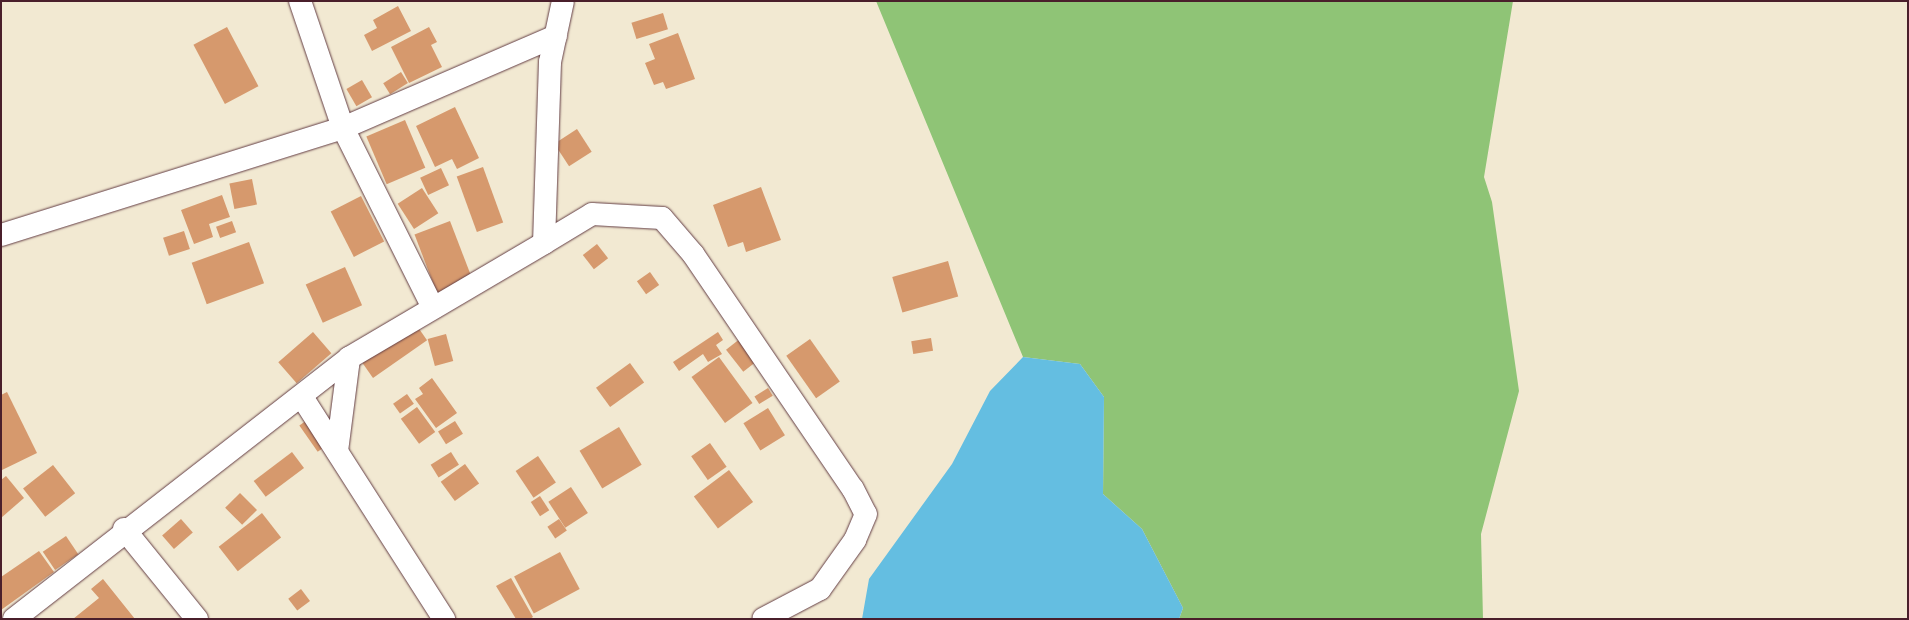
<!DOCTYPE html>
<style>
body{margin:0}
#map{position:relative;width:1909px;height:620px;overflow:hidden;background:#f2e9d2;font-family:"Old Standard TT",serif}
div>[style]{position:absolute}
.green>*{inset:0;background:#8fc476}
.water>*{inset:0;background:#64bee1}
.building>*{inset:0;background:#d6996d;transform-origin:0 0}
.roads{filter:drop-shadow(0 0 1px #633d44) drop-shadow(0 0 1px #633d44)}
.street>*{height:22px;margin:-11px;padding:0 11px;transform-origin:11px;border-radius:11px;background:#fff}
span{translate:-50% -50%;white-space:nowrap;text-align:center;line-height:1.15;-webkit-text-stroke:4.5px #f7f3e8;paint-order:stroke}
.frame{position:absolute;inset:0;border:2px solid #4a1f2b;pointer-events:none}
</style>
<div id="map">
<div class="green">
<i style="clip-path:polygon(876px 1px,1513px 1px,1484px 177px,1492px 202px,1519px 391px,1481px 534px,1483px 619px,1179px 619px,1183px 608px,1142px 529px,1103px 494px,1104px 397px,1080px 364px,1023px 357px)"></i>
</div>
<div class="water">
<i style="clip-path:polygon(1023px 357px,1080px 364px,1104px 397px,1103px 494px,1142px 529px,1183px 608px,1179px 619px,862px 619px,869px 579px,952px 464px,990px 391px)"></i>
</div>
<div class="building">
<i style="clip-path:polygon(398px 6px,411px 31px,372px 51px,364px 35px,377px 28px,373px 20px)"></i>
<i style="left:663px;top:13px;width:17px;height:33px;rotate:73deg"></i>
<i style="left:227px;top:27px;width:67px;height:38px;rotate:62deg"></i>
<i style="clip-path:polygon(429px 27px,437px 42px,431px 45px,442px 67px,409px 83px,391px 47px)"></i>
<i style="clip-path:polygon(678px 33px,695px 79px,666px 89px,663px 82px,654px 85px,645px 63px,655px 59px,649px 44px)"></i>
<i style="left:401px;top:72px;width:13px;height:21px;rotate:58deg"></i>
<i style="left:362px;top:80px;width:20px;height:18px;rotate:60deg"></i>
<i style="clip-path:polygon(455px 107px,479px 158px,457px 169px,452px 159px,435px 167px,416px 126px)"></i>
<i style="left:405px;top:120px;width:52px;height:42px;rotate:67deg"></i>
<i style="left:577px;top:129px;width:27px;height:27px;rotate:57deg"></i>
<i style="left:483px;top:167px;width:59px;height:28px;rotate:70deg"></i>
<i style="left:441px;top:168px;width:19px;height:23px;rotate:65deg"></i>
<i style="left:252px;top:179px;width:26px;height:23px;rotate:79deg"></i>
<i style="clip-path:polygon(761px 187px,781px 240px,746px 252px,743px 242px,728px 247px,713px 205px)"></i>
<i style="left:422px;top:188px;width:30px;height:29px;rotate:57deg"></i>
<i style="clip-path:polygon(222px 195px,230px 217px,209px 224px,213px 237px,194px 244px,181px 210px)"></i>
<i style="left:361px;top:196px;width:51px;height:34px;rotate:63deg"></i>
<i style="left:232px;top:221px;width:12px;height:17px;rotate:70deg"></i>
<i style="left:450px;top:221px;width:63px;height:38px;rotate:69deg"></i>
<i style="left:184px;top:231px;width:19px;height:22px;rotate:72deg"></i>
<i style="left:249px;top:242px;width:44px;height:61px;rotate:70deg"></i>
<i style="left:597px;top:244px;width:18px;height:18px;rotate:52deg"></i>
<i style="left:948px;top:261px;width:37px;height:58px;rotate:74deg"></i>
<i style="left:345px;top:267px;width:42px;height:43px;rotate:66deg"></i>
<i style="left:650px;top:272px;width:16px;height:16px;rotate:55deg"></i>
<i style="left:415px;top:323px;width:21px;height:66px;rotate:55deg"></i>
<i style="left:313px;top:332px;width:28px;height:46px;rotate:49deg"></i>
<i style="clip-path:polygon(718px 332px,723px 340px,716px 345px,722px 354px,708px 362px,703px 354px,679px 371px,673px 362px)"></i>
<i style="left:446px;top:334px;width:28px;height:19px;rotate:75deg"></i>
<i style="left:741px;top:338px;width:28px;height:19px;rotate:52deg"></i>
<i style="left:931px;top:338px;width:13px;height:20px;rotate:81deg"></i>
<i style="left:810px;top:339px;width:52px;height:29px;rotate:55deg"></i>
<i style="left:719px;top:357px;width:57px;height:34px;rotate:54deg"></i>
<i style="left:630px;top:363px;width:24px;height:42px;rotate:54deg"></i>
<i style="clip-path:polygon(432px 378px,457px 413px,436px 428px,415px 399px,423px 394px,419px 388px)"></i>
<i style="left:768px;top:388px;width:9px;height:16px;rotate:58deg"></i>
<i style="clip-path:polygon(7px 392px,37px 453px,2px 470px,1px 395px)"></i>
<i style="left:407px;top:394px;width:12px;height:17px;rotate:55deg"></i>
<i style="left:417px;top:407px;width:31px;height:20px;rotate:54deg"></i>
<i style="left:768px;top:408px;width:32px;height:29px;rotate:58deg"></i>
<i style="left:310px;top:418px;width:32px;height:13px;rotate:55deg"></i>
<i style="left:455px;top:421px;width:15px;height:20px;rotate:58deg"></i>
<i style="left:619px;top:427px;width:44px;height:46px;rotate:59deg"></i>
<i style="left:710px;top:443px;width:29px;height:23px;rotate:55deg"></i>
<i style="left:292px;top:452px;width:20px;height:48px;rotate:53deg"></i>
<i style="left:451px;top:452px;width:15px;height:24px;rotate:58deg"></i>
<i style="left:538px;top:456px;width:32px;height:27px;rotate:56deg"></i>
<i style="left:465px;top:464px;width:24px;height:30px;rotate:54deg"></i>
<i style="left:53px;top:465px;width:36px;height:38px;rotate:52deg"></i>
<i style="left:729px;top:470px;width:40px;height:44px;rotate:53deg"></i>
<i style="clip-path:polygon(6px 476px,24px 498px,1px 518px,1px 480px)"></i>
<i style="left:571px;top:487px;width:31px;height:27px;rotate:57deg"></i>
<i style="left:240px;top:493px;width:24px;height:21px;rotate:45deg"></i>
<i style="left:540px;top:496px;width:17px;height:11px;rotate:57deg"></i>
<i style="left:262px;top:513px;width:31px;height:55px;rotate:52deg"></i>
<i style="left:181px;top:519px;width:18px;height:25px;rotate:49deg"></i>
<i style="left:559px;top:519px;width:14px;height:14px;rotate:56deg"></i>
<i style="left:66px;top:536px;width:22px;height:28px;rotate:56deg"></i>
<i style="clip-path:polygon(39px 551px,54px 572px,1px 610px,1px 577px)"></i>
<i style="left:560px;top:552px;width:42px;height:52px;rotate:62deg"></i>
<i style="clip-path:polygon(511px 578px,533px 617px,530px 619px,516px 619px,496px 586px)"></i>
<i style="clip-path:polygon(103px 579px,135px 619px,73px 619px,99px 598px,91px 589px)"></i>
<i style="left:301px;top:589px;width:15px;height:16px;rotate:53deg"></i>
</div>
<div class="roads">
<div class="street">
<i style="left:300px;top:1px;width:134px;rotate:71.3deg"></i>
<i style="left:343px;top:128px;width:201px;rotate:63.4deg"></i>
<i style="left:1px;top:235px;width:358px;rotate:-17.4deg"></i>
<i style="left:343px;top:128px;width:232px;rotate:-23.4deg"></i>
<i style="left:544px;top:243px;width:56px;rotate:-31.1deg"></i>
<i style="left:592px;top:214px;width:70px;rotate:3.3deg"></i>
<i style="left:662px;top:218px;width:48px;rotate:49.3deg"></i>
<i style="left:693px;top:254px;width:284px;rotate:55.8deg"></i>
<i style="left:853px;top:489px;width:28px;rotate:63deg"></i>
<i style="left:866px;top:514px;width:28px;rotate:113deg"></i>
<i style="left:855px;top:540px;width:60px;rotate:125.5deg"></i>
<i style="left:820px;top:589px;width:64px;rotate:152.2deg"></i>
<i style="left:302px;top:397px;width:264px;rotate:57.4deg"></i>
<i style="left:337px;top:451px;width:94px;rotate:-82.6deg"></i>
<i style="left:124px;top:529px;width:116px;rotate:51deg"></i>
<i style="left:14px;top:619px;width:425px;rotate:-37.9deg"></i>
<i style="left:349px;top:358px;width:226px;rotate:-30.5deg"></i>
<i style="left:544px;top:243px;width:181px;rotate:-88.1deg"></i>
<i style="left:550px;top:62px;width:62px;rotate:-78deg"></i>
</div>
</div>
<div class="frame"></div>
</div>
